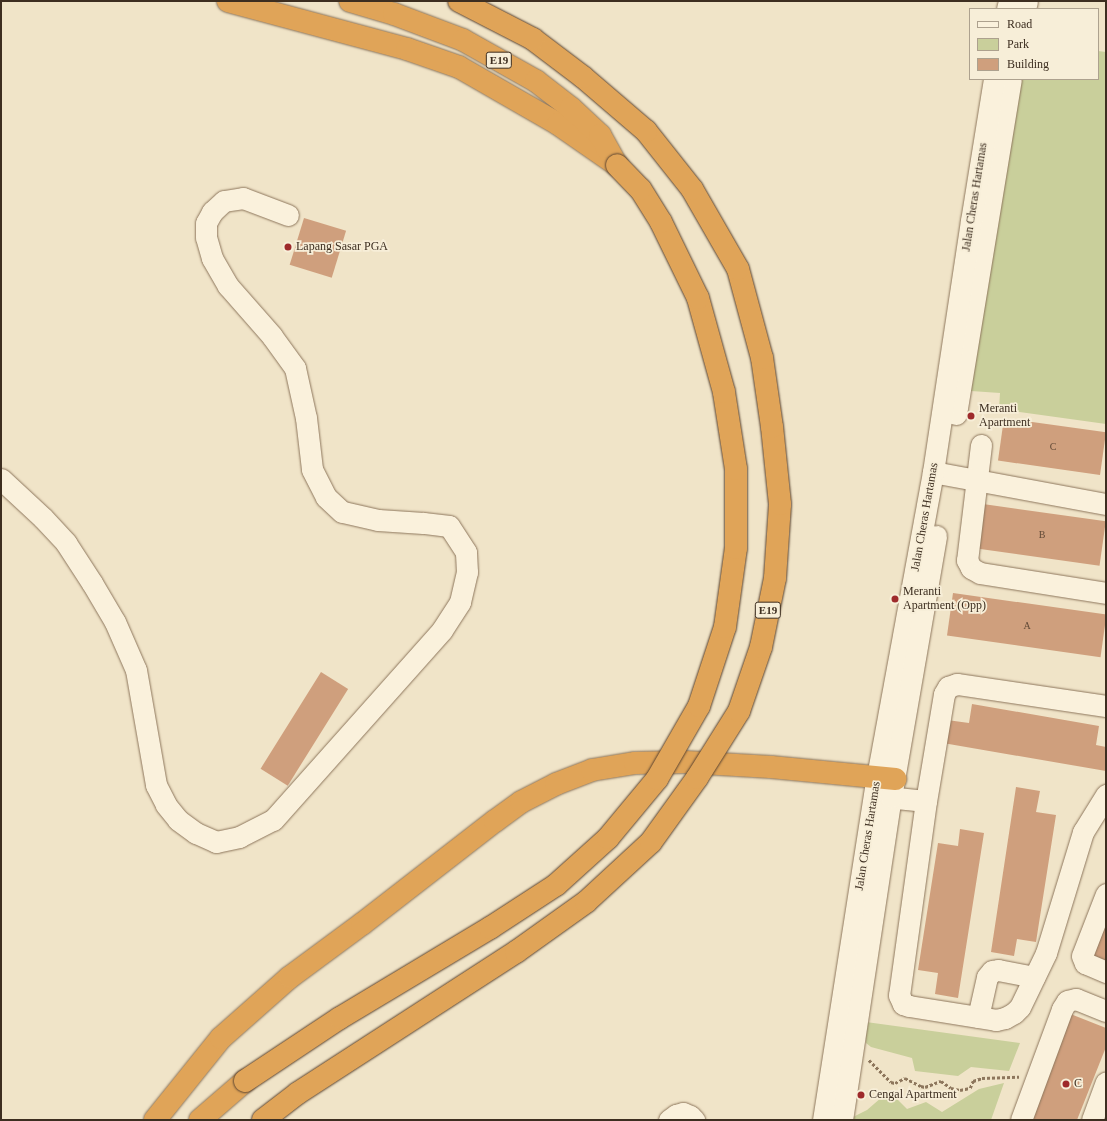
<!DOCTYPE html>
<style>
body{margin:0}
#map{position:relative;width:1107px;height:1121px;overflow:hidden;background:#f0e4c8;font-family:Georgia,serif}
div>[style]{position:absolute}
.green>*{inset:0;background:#c9cf9b}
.building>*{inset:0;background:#cf9f7d;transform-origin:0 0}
.path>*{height:2.5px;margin-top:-1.25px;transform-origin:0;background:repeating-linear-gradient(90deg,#8d765c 0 3px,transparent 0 5px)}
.roads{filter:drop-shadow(0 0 1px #8d765c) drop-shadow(0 0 1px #8d765c)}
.minor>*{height:21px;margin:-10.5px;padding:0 10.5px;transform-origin:10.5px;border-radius:10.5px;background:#faf1dc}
.highway>*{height:22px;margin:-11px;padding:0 11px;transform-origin:11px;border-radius:11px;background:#e0a458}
.bridges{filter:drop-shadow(0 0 1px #5b4430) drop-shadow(0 0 1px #5b4430)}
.highway-bridge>*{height:22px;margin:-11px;padding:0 11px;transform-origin:11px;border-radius:11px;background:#e0a458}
.dots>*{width:11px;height:11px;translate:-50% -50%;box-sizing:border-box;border:2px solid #f7eed8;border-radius:50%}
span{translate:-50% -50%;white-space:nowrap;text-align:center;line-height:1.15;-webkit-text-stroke:3.5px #f7eed8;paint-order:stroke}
.number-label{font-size:10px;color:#624a37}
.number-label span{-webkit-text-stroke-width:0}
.shield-label span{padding:1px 3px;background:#f7eed8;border:1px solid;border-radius:3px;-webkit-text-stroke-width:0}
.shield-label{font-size:11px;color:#3d2e20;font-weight:700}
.street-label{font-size:12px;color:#3d2e20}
.poi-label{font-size:12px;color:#3d2e20}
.left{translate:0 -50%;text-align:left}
.frame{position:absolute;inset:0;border:2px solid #3d2e20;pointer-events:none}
.legend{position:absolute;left:969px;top:8px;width:130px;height:72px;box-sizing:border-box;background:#f7eed8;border:1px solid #ada18e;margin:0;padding:5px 7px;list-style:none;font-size:12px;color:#3d2e20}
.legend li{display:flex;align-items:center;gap:8px;height:20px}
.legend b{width:20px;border:1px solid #ada18e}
</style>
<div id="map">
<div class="green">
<i style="clip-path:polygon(1098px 51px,1106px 52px,1106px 424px,999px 409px,1000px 393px,971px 391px,1021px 79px,1098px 79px)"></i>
<i style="clip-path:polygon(866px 1022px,1020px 1043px,1009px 1071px,971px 1067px,958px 1076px,915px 1071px,912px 1058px,871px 1047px,866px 1043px)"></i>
<i style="clip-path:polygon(1004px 1083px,991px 1120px,851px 1120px,851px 1118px,867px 1110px,889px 1091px,907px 1109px,926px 1102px,942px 1112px,979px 1089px)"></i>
</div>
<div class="building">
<i style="left:304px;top:218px;width:44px;height:49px;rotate:17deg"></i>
<i style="left:1004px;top:418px;width:103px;height:43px;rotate:8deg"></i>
<i style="left:983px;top:504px;width:124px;height:45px;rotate:8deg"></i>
<i style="left:953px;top:593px;width:155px;height:43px;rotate:8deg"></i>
<i style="left:321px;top:672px;width:32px;height:114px;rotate:32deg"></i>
<i style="clip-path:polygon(972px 704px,1099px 726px,1096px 745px,1106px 747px,1106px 771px,943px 743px,947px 720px,969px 723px)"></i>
<i style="clip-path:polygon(1016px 787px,1040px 791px,1036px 812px,1056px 815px,1036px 942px,1017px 939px,1014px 956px,991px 952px)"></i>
<i style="clip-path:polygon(960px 829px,984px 833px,958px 998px,935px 994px,938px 973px,918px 970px,938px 843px,958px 846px)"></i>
<i style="clip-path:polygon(1106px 912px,1106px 964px,1088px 957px)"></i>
<i style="clip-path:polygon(1068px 1013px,1106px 1028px,1106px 1047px,1077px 1120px,1026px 1120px)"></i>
</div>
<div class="path">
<i style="left:869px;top:1060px;width:31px;rotate:45deg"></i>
<i style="left:891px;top:1082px;width:4px;rotate:14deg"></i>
<i style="left:895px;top:1083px;width:11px;rotate:-27deg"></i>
<i style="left:905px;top:1078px;width:18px;rotate:27deg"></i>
<i style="left:921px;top:1086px;width:4px;rotate:14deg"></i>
<i style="left:925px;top:1087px;width:17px;rotate:-21deg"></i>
<i style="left:941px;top:1081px;width:12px;rotate:35deg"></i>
<i style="left:951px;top:1088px;width:9px;rotate:13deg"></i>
<i style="left:960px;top:1090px;width:10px;rotate:-11deg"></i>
<i style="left:970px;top:1088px;width:8px;rotate:-67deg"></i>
<i style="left:973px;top:1081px;width:9px;rotate:-18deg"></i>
<i style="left:982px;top:1078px;width:37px;rotate:-2deg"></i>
</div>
<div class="roads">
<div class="minor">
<i style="left:1007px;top:9px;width:8px;rotate:-76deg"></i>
<i style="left:1025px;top:9px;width:8px;rotate:-76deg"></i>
<i style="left:956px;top:414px;width:339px;rotate:-80.7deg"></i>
<i style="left:981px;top:445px;width:116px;rotate:96.9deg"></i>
<i style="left:967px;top:560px;width:9px;rotate:63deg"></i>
<i style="left:971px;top:568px;width:10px;rotate:29deg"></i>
<i style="left:980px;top:573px;width:128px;rotate:9deg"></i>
<i style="left:933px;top:472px;width:176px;rotate:10.5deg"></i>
<i style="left:1px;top:479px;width:57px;rotate:42.9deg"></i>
<i style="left:43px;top:518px;width:34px;rotate:47deg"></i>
<i style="left:66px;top:543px;width:48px;rotate:57deg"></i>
<i style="left:92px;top:583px;width:45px;rotate:59.5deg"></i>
<i style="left:115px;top:622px;width:52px;rotate:66.4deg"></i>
<i style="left:136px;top:670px;width:117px;rotate:80.1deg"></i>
<i style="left:156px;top:785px;width:22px;rotate:63deg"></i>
<i style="left:166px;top:805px;width:19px;rotate:51deg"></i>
<i style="left:178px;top:820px;width:22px;rotate:36deg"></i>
<i style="left:196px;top:833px;width:22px;rotate:24deg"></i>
<i style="left:216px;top:842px;width:24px;rotate:-12deg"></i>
<i style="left:239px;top:837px;width:38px;rotate:-27deg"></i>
<i style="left:273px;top:820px;width:254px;rotate:-48.3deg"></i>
<i style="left:442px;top:630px;width:33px;rotate:-57deg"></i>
<i style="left:460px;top:602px;width:31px;rotate:-77deg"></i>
<i style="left:467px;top:572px;width:20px;rotate:-93deg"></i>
<i style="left:466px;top:552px;width:31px;rotate:-123deg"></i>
<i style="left:449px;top:526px;width:26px;rotate:-173deg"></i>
<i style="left:423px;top:523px;width:45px;rotate:-176.2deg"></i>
<i style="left:378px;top:520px;width:37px;rotate:-167deg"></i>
<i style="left:342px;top:512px;width:22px;rotate:-137deg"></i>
<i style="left:326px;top:497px;width:31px;rotate:-117deg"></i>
<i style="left:312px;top:469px;width:51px;rotate:-96.7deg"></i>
<i style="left:306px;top:418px;width:51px;rotate:-102.4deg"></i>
<i style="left:295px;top:368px;width:39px;rotate:-126deg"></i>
<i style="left:272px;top:336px;width:67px;rotate:-131.3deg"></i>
<i style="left:228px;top:286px;width:32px;rotate:-120deg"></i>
<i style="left:212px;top:258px;width:22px;rotate:-106deg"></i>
<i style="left:206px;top:237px;width:14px;rotate:-90deg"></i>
<i style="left:206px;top:223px;width:13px;rotate:-61deg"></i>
<i style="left:212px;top:212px;width:16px;rotate:-43deg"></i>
<i style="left:224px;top:201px;width:19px;rotate:-9deg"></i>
<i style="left:243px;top:198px;width:48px;rotate:20.7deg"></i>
<i style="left:1106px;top:706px;width:151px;rotate:-171.6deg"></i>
<i style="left:957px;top:684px;width:9px;rotate:162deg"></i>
<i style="left:948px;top:687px;width:8px;rotate:120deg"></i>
<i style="left:944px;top:694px;width:109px;rotate:99.5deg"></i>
<i style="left:926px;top:801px;width:196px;rotate:97.9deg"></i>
<i style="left:899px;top:995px;width:10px;rotate:66deg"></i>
<i style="left:903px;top:1004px;width:6px;rotate:18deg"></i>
<i style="left:909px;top:1006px;width:88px;rotate:9.1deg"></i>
<i style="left:996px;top:1020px;width:9px;rotate:-13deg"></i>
<i style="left:1005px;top:1018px;width:10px;rotate:-29deg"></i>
<i style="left:1014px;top:1013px;width:8px;rotate:-45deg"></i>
<i style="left:1020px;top:1007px;width:60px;rotate:-64.3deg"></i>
<i style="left:1046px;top:953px;width:127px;rotate:-73deg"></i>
<i style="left:1083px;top:832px;width:44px;rotate:-58.1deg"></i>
<i style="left:877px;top:796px;width:49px;rotate:5.8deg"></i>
<i style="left:1106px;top:894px;width:66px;rotate:111.2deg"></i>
<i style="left:1082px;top:956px;width:8px;rotate:67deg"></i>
<i style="left:1085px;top:963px;width:23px;rotate:23deg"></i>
<i style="left:978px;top:1017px;width:41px;rotate:-77.3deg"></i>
<i style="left:987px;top:977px;width:8px;rotate:-50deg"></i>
<i style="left:992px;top:971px;width:6px;rotate:-9deg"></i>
<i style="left:998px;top:970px;width:37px;rotate:11deg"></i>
<i style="left:669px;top:1120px;width:9px;rotate:-36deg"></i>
<i style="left:676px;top:1115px;width:7px;rotate:-16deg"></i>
<i style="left:683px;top:1113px;width:8px;rotate:23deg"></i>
<i style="left:690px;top:1116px;width:6px;rotate:45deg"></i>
<i style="left:823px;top:1120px;width:347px;rotate:-81.1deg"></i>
<i style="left:877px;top:777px;width:310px;rotate:-79.6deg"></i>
<i style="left:933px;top:472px;width:254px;rotate:-81.4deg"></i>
<i style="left:971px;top:221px;width:144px;rotate:-80.8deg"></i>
<i style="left:842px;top:1120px;width:327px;rotate:-81.4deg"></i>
<i style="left:891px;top:797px;width:265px;rotate:-80.2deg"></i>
<i style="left:1021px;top:1120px;width:118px;rotate:-69.7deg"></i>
<i style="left:1062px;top:1009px;width:9px;rotate:-58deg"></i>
<i style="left:1067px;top:1001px;width:9px;rotate:-13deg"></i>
<i style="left:1076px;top:999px;width:32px;rotate:22deg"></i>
<i style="left:1092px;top:1120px;width:40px;rotate:-69.8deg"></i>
</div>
<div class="highway">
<i style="left:228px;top:1px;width:185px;rotate:15deg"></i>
<i style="left:407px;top:49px;width:55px;rotate:19.1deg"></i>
<i style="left:459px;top:67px;width:114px;rotate:29.9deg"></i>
<i style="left:558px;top:124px;width:72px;rotate:34.8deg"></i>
<i style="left:350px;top:1px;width:46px;rotate:16.5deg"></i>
<i style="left:394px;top:14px;width:74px;rotate:20.6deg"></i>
<i style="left:463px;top:40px;width:84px;rotate:29.3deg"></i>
<i style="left:536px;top:81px;width:44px;rotate:37.6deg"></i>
<i style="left:571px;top:108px;width:40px;rotate:43deg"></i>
<i style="left:600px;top:135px;width:31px;rotate:61deg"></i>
<i style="left:155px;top:1120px;width:105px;rotate:-51.2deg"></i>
<i style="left:221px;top:1038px;width:92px;rotate:-41.5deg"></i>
<i style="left:290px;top:977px;width:89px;rotate:-36.4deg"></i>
<i style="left:362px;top:924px;width:168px;rotate:-37.8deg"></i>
<i style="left:495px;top:821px;width:32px;rotate:-36deg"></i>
<i style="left:521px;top:802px;width:39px;rotate:-27deg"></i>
<i style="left:556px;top:784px;width:39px;rotate:-21deg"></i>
<i style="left:592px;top:770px;width:44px;rotate:-9.2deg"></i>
<i style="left:635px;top:763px;width:50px;rotate:-1.1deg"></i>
<i style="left:685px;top:762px;width:86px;rotate:3.3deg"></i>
<i style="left:771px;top:767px;width:125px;rotate:5.5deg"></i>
<i style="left:200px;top:1120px;width:60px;rotate:-40.9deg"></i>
</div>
</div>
<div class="bridges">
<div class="highway-bridge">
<i style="left:245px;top:1081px;width:114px;rotate:-33.6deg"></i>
<i style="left:340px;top:1018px;width:175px;rotate:-31deg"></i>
<i style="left:490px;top:928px;width:79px;rotate:-33.1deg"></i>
<i style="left:556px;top:885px;width:70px;rotate:-42.1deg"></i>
<i style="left:608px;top:838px;width:77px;rotate:-50.3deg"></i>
<i style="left:657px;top:779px;width:84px;rotate:-60.1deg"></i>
<i style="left:699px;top:706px;width:83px;rotate:-71.8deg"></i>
<i style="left:725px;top:627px;width:80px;rotate:-82.1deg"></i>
<i style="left:736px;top:548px;width:79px;rotate:-90deg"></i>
<i style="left:736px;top:469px;width:78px;rotate:-98.9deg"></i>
<i style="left:724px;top:392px;width:98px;rotate:-105.5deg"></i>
<i style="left:698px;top:298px;width:85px;rotate:-116deg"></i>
<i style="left:661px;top:222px;width:39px;rotate:-122deg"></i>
<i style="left:640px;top:189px;width:33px;rotate:-134deg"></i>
<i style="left:263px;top:1120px;width:44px;rotate:-37.6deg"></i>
<i style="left:298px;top:1093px;width:260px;rotate:-32.9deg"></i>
<i style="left:516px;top:952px;width:86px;rotate:-35.5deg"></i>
<i style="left:586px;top:902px;width:88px;rotate:-42.7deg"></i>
<i style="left:651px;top:842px;width:79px;rotate:-54.3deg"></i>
<i style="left:697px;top:778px;width:79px;rotate:-57.9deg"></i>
<i style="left:739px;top:711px;width:68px;rotate:-71deg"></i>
<i style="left:761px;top:647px;width:70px;rotate:-78.5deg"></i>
<i style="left:775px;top:578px;width:74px;rotate:-86.1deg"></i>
<i style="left:780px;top:504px;width:77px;rotate:-95.9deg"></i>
<i style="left:772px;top:427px;width:70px;rotate:-98.2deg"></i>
<i style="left:762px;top:358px;width:92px;rotate:-105.1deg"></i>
<i style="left:738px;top:269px;width:92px;rotate:-119.9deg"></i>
<i style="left:692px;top:189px;width:74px;rotate:-128.4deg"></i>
<i style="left:646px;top:131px;width:83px;rotate:-139.4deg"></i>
<i style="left:583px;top:77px;width:63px;rotate:-142.8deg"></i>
<i style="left:533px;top:39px;width:83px;rotate:-152.8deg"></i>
</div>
</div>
<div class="dots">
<i style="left:288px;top:247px;background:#9e2a2b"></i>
<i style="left:971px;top:416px;background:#9e2a2b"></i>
<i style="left:895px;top:599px;background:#9e2a2b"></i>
<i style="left:1066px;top:1084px;background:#9e2a2b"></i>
<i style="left:861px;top:1095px;background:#9e2a2b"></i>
</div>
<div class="number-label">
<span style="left:1053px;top:447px">C</span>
<span style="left:1042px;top:535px">B</span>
<span style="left:1027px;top:626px">A</span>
</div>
<div class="shield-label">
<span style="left:499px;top:60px">E19</span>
<span style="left:768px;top:610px">E19</span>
</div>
<div class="street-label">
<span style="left:975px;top:197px;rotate:-81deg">Jalan Cheras Hartamas</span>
<span style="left:925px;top:517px;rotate:-80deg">Jalan Cheras Hartamas</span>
<span style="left:868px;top:836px;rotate:-81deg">Jalan Cheras Hartamas</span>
</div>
<div class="poi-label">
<span class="left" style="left:296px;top:247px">Lapang Sasar PGA</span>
<span class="left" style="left:979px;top:416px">Meranti<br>Apartment</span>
<span class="left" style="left:903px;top:599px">Meranti<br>Apartment (Opp)</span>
<span class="left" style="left:1074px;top:1084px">C</span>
<span class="left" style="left:869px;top:1095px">Cengal Apartment</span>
</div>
<div class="frame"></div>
<ul class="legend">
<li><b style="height:5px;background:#faf1dc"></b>Road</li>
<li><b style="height:11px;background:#c9cf9b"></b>Park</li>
<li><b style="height:11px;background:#cf9f7d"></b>Building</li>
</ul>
</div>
